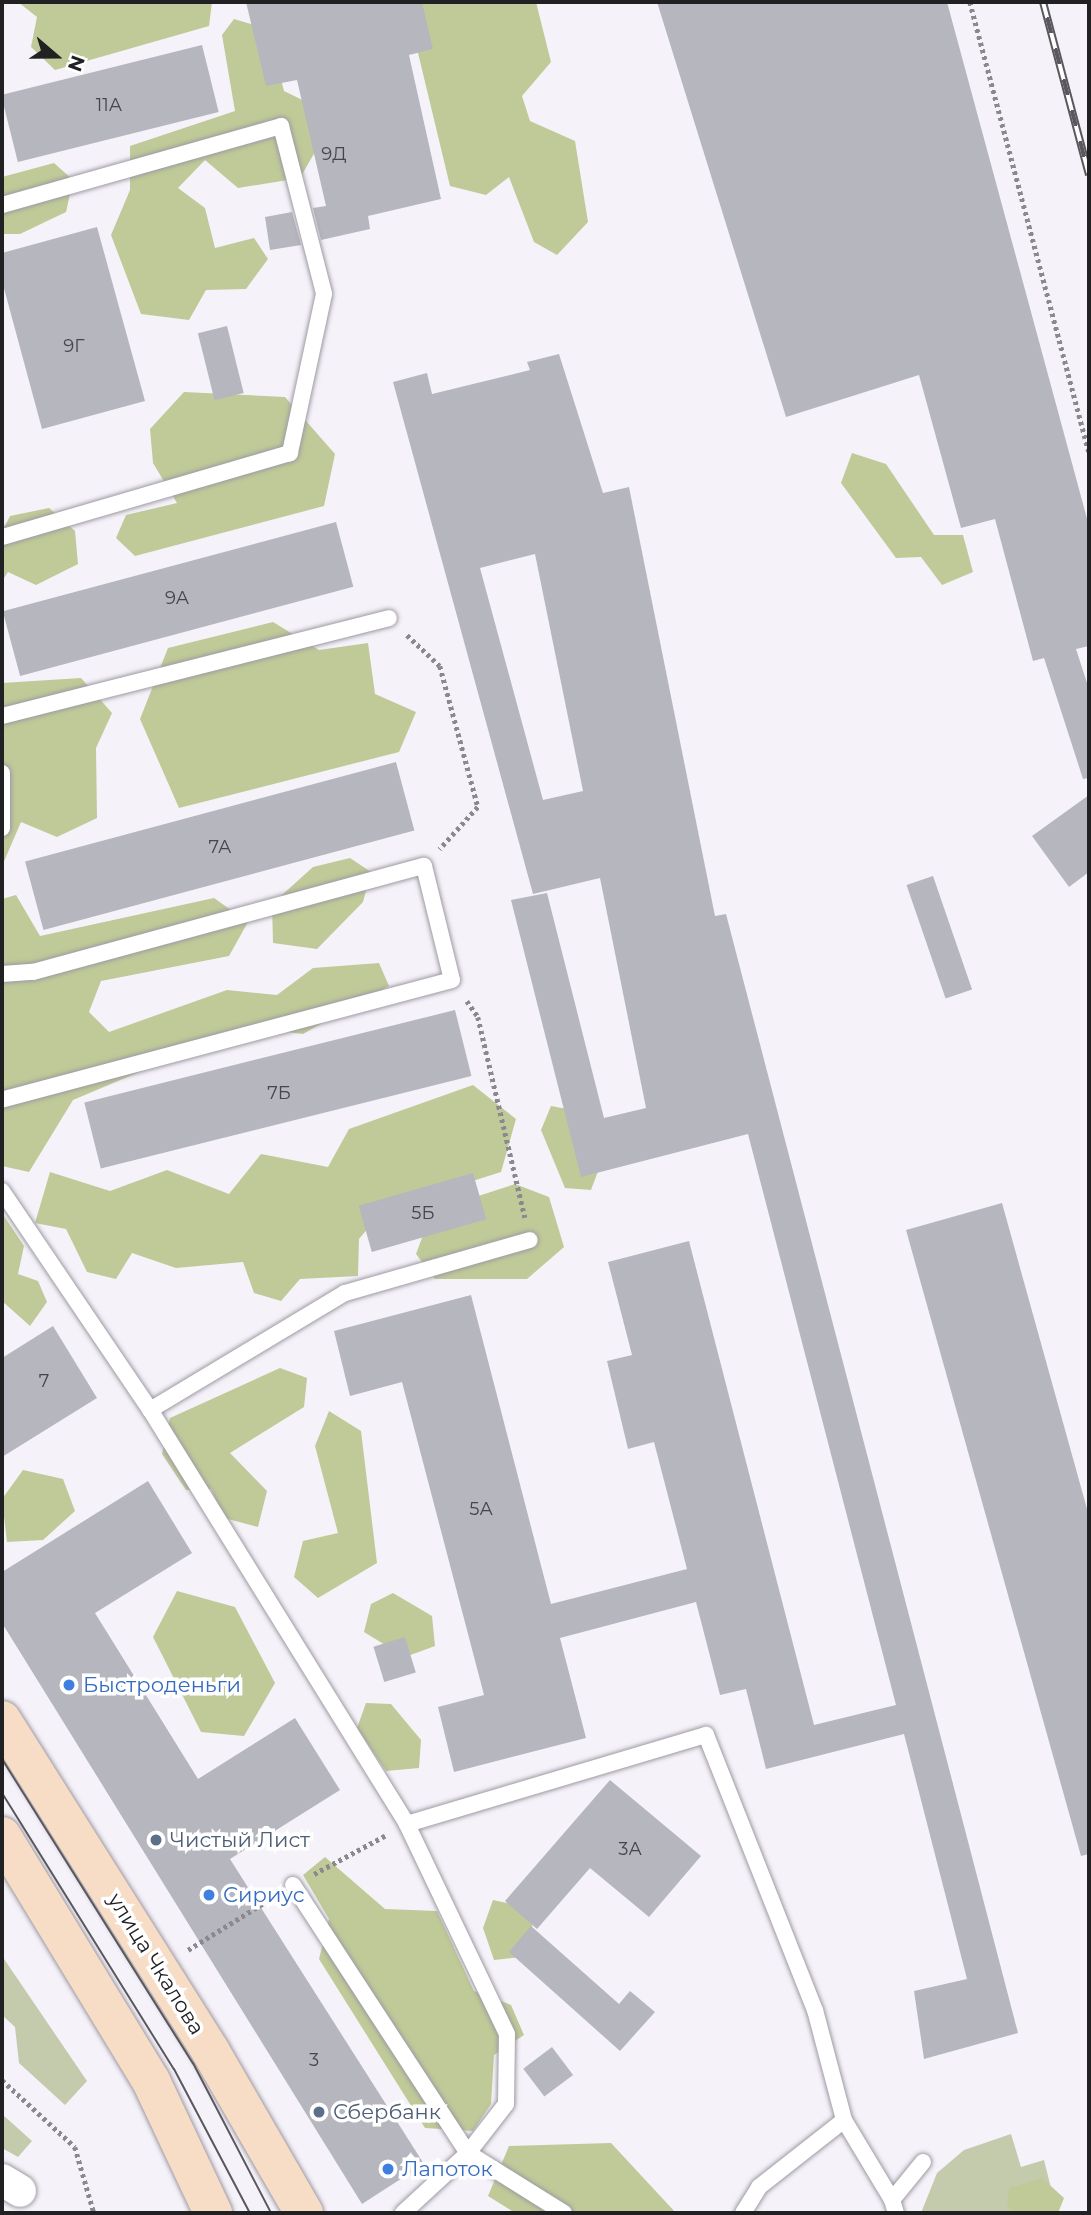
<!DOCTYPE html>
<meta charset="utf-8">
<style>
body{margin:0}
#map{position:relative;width:1091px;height:2215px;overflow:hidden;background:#f6f2fa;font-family:Montserrat,sans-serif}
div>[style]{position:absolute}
.green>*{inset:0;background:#c3cbac}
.forest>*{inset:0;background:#bfca98}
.building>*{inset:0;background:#b6b6bf;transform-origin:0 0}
.path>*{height:4.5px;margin-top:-2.25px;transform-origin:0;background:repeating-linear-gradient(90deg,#8b898e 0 3.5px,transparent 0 7px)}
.roads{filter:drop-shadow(0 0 2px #9e9aa2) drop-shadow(0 0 2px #9e9aa2)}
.lane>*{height:16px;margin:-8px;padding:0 8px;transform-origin:8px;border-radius:8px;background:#fff}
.street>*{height:32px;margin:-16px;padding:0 16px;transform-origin:16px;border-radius:16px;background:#fff}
.secondary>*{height:38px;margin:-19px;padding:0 19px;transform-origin:19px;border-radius:19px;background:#f8ddc6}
.tram>*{height:2px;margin:-1px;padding:0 1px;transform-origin:1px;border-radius:1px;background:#59585c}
.rail>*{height:8px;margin-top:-4px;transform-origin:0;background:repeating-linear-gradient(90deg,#fff 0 16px,#59585c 0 32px);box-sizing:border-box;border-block:2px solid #59585c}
.dots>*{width:19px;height:19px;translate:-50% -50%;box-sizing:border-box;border:4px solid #fff;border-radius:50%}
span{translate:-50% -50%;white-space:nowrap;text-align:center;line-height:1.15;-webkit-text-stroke:7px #fff;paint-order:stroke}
.number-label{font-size:18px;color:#46464a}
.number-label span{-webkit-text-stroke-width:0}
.shop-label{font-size:21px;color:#366cbe}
.left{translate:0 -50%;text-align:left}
.service-label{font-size:21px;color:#4e5e75}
.street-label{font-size:21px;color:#212023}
.frame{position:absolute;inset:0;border:4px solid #212023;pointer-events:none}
.north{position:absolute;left:21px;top:21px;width:70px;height:70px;-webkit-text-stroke:5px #fff;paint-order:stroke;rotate:110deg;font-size:19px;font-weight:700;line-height:28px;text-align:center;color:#212023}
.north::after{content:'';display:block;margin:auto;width:24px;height:32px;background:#212023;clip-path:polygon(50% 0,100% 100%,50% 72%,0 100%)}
</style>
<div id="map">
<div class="green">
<i style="clip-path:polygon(2px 1956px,87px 2081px,65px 2105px,19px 2063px,15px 2027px,2px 2015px)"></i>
<i style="clip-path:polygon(2px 2114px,32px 2141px,18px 2157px,2px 2148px)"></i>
<i style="clip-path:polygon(1011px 2134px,1021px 2167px,1044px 2160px,1055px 2204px,1021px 2213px,921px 2213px,937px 2173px,964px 2150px)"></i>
</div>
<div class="forest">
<i style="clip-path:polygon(18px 2px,212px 2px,209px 26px,55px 70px,31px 47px,37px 17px)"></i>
<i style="clip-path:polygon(536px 2px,551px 62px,522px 96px,530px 121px,575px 141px,588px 222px,557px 255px,534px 242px,509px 177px,486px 195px,450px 186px,406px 3px)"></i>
<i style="clip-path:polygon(234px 19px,268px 29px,284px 91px,315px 106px,326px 133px,300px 178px,238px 188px,205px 160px,178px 188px,205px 208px,215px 248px,254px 238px,268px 259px,246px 289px,206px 290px,189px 320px,141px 314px,111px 235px,130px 190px,130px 146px,235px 111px,222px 35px)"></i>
<i style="clip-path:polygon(54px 163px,73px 180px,66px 212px,20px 234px,2px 234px,2px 177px)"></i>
<i style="clip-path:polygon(184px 392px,285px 397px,335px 454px,324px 506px,135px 556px,116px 538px,126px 515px,177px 503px,153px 463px,150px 429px)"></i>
<i style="clip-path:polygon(852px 453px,886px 464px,934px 535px,963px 535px,973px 572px,942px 585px,921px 557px,896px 558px,841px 483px)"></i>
<i style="clip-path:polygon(49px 508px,75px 531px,78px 564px,36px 585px,8px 572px,2px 581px,2px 532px,10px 516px)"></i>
<i style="clip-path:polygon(273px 622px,319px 650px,368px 643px,375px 694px,416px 712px,399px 752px,179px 808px,140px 719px,168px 648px)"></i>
<i style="clip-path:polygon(81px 678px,112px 713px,96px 748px,97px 818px,57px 837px,21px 822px,2px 866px,2px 683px)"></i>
<i style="clip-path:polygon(350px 858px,371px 872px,363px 902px,317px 949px,273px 943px,272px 904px,313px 867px)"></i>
<i style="clip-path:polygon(16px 895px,40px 936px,214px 898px,248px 922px,229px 956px,101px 981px,89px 1012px,109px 1032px,227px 990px,277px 995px,313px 968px,379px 963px,389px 986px,303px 1034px,246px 1027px,73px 1100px,29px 1172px,2px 1166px,2px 899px)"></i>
<i style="clip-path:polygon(473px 1085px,516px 1119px,501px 1172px,384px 1209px,359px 1239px,358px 1276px,300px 1279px,281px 1301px,254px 1293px,243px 1262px,176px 1268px,132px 1253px,116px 1279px,87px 1272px,66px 1229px,35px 1223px,50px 1172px,110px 1191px,167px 1170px,229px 1194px,261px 1154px,328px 1167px,349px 1129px)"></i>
<i style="clip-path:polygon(551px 1106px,578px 1111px,600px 1166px,591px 1190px,565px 1188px,541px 1130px)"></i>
<i style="clip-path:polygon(515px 1184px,549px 1197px,564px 1247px,527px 1279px,435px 1279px,416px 1254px,432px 1211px)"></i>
<i style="clip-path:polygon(2px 1213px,24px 1246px,18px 1274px,38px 1281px,47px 1302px,30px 1326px,2px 1301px)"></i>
<i style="clip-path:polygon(280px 1368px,307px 1378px,304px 1407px,230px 1453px,267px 1491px,258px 1527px,224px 1518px,211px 1489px,186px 1490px,162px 1454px,170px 1418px)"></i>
<i style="clip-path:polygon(329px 1411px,361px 1431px,377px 1563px,318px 1598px,294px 1577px,303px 1541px,338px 1533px,315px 1446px)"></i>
<i style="clip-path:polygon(23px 1470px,63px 1479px,75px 1511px,43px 1540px,7px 1542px,2px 1499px)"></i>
<i style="clip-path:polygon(177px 1591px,235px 1607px,275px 1683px,244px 1736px,201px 1732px,153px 1637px)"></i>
<i style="clip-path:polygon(393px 1593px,432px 1616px,435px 1646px,405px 1657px,364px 1632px,371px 1604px)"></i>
<i style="clip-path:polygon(366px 1703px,391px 1704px,421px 1740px,419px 1768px,386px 1771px,357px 1728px)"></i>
<i style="clip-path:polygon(325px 1857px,385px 1909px,437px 1911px,474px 1991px,511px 2005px,524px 2035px,494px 2055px,491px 2104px,473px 2131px,425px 2128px,319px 1959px,329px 1919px,303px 1875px)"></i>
<i style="clip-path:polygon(493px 1900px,534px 1909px,529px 1956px,494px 1960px,483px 1928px)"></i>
<i style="clip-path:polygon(611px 2143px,676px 2213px,515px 2213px,488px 2196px,509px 2146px)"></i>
<i style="clip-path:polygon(1042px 2178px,1064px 2198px,1058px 2213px,1013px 2213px,1007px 2207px,1009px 2188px)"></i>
</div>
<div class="building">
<i style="clip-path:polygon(246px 2px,422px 2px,433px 49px,409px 55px,441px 199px,368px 216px,370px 229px,321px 240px,313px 208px,326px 206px,297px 80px,266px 86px)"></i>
<i style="clip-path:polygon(657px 2px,947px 2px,1089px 526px,1089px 646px,1076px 649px,1089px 689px,1089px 778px,1083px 779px,1044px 658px,1033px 661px,995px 519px,961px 528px,919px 375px,786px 417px)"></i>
<i style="left:202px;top:45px;width:69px;height:207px;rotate:76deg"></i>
<i style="clip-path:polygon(292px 212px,301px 245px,270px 250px,265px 217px)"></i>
<i style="clip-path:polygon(97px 227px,145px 401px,42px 429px,2px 281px,2px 253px)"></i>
<i style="left:227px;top:326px;width:69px;height:30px;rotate:76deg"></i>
<i style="clip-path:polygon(evenodd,559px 354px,603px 493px,629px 487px,715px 916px,726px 914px,1018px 2033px,924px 2059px,914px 1991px,967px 1979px,904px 1734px,766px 1769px,746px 1689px,720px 1695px,696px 1602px,560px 1638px,586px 1738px,454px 1772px,438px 1707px,484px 1695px,402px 1382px,350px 1396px,334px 1331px,471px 1295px,551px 1604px,687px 1569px,654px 1442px,628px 1449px,607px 1361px,632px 1355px,608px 1262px,689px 1241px,814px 1725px,896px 1705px,748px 1134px,581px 1177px,511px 900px,547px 893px,604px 1118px,646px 1108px,600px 878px,533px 894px,393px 382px,427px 373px,432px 394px,530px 370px,527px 362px,559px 354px,535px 554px,583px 791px,543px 800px,480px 568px,535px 554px)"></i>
<i style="left:336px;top:522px;width:67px;height:345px;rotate:75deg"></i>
<i style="left:396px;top:762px;width:71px;height:384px;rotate:75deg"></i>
<i style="clip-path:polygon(1089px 795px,1089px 872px,1069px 887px,1032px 836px)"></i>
<i style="left:933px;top:876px;width:120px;height:28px;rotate:71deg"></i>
<i style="left:455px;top:1010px;width:68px;height:382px;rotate:76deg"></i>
<i style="left:473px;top:1173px;width:48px;height:119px;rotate:74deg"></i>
<i style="clip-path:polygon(1002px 1203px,1089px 1516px,1089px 1854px,1081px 1856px,906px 1230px)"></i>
<i style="clip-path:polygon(53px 1326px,97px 1398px,2px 1457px,2px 1358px)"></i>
<i style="clip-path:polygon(148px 1481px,192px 1553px,95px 1613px,198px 1779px,295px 1718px,340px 1790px,230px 1859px,424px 2164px,362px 2204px,2px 1623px,2px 1572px)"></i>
<i style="left:405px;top:1637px;width:37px;height:33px;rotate:73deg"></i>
<i style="clip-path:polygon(610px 1780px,701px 1856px,649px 1917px,590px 1868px,537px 1929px,505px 1901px)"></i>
<i style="clip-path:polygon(531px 1926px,619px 2004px,630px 1991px,655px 2012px,620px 2051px,509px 1952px)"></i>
<i style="left:552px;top:2047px;width:35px;height:36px;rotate:53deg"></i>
</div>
<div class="path">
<i style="left:970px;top:2px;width:465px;rotate:75.2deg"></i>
<i style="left:407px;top:635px;width:45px;rotate:43.2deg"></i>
<i style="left:440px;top:666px;width:146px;rotate:74.9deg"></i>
<i style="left:478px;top:807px;width:57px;rotate:132.1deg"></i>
<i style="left:467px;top:1001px;width:19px;rotate:55deg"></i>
<i style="left:478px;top:1017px;width:206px;rotate:76.8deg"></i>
<i style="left:314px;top:1874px;width:82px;rotate:-28.4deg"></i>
<i style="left:188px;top:1950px;width:100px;rotate:-31.9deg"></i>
<i style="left:2px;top:2080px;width:99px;rotate:42.5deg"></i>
<i style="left:75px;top:2147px;width:69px;rotate:73.9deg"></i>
</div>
<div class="roads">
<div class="lane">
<i style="left:2px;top:205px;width:290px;rotate:-15.8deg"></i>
<i style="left:281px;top:126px;width:173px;rotate:75.6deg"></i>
<i style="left:324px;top:294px;width:163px;rotate:102.1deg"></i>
<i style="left:290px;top:453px;width:300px;rotate:163.7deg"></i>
<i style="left:2px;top:716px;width:399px;rotate:-14.2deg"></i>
<i style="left:2px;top:773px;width:55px;rotate:90deg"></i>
<i style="left:2px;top:974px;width:31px;rotate:-4deg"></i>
<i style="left:33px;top:972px;width:405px;rotate:-15.2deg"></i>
<i style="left:424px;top:866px;width:117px;rotate:76.2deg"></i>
<i style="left:452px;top:980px;width:466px;rotate:165.1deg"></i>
<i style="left:2px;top:1191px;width:264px;rotate:55.9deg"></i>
<i style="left:407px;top:1824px;width:487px;rotate:-121.8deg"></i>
<i style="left:150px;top:1410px;width:227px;rotate:-31deg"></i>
<i style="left:345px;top:1293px;width:192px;rotate:-16deg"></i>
<i style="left:293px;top:1885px;width:320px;rotate:56.9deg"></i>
<i style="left:468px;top:2153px;width:62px;rotate:-52.2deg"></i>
<i style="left:506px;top:2104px;width:70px;rotate:-89.2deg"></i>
<i style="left:507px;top:2034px;width:233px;rotate:-115.5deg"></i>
<i style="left:407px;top:1824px;width:312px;rotate:-16.6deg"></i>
<i style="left:706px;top:1735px;width:296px;rotate:68.4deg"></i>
<i style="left:815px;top:2010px;width:114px;rotate:75.2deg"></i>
<i style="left:844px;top:2120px;width:93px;rotate:59deg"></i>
<i style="left:403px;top:2213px;width:88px;rotate:-42.7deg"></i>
<i style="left:468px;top:2153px;width:113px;rotate:32deg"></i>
<i style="left:743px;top:2213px;width:31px;rotate:-58deg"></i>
<i style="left:759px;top:2187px;width:108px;rotate:-38.2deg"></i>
<i style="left:896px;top:2213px;width:14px;rotate:-107deg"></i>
<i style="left:892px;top:2200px;width:49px;rotate:-50.8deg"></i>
</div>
<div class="street">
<i style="left:2px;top:2180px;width:21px;rotate:31deg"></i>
</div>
<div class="secondary">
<i style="left:2px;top:1720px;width:392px;rotate:57.8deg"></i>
<i style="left:211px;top:2052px;width:186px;rotate:60deg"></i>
<i style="left:2px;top:1836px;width:287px;rotate:58.7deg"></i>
<i style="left:151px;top:2081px;width:146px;rotate:64.8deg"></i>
</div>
</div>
<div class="tram">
<i style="left:2px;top:1759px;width:359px;rotate:57.9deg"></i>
<i style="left:193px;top:2063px;width:169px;rotate:62.5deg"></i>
<i style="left:2px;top:1793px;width:325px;rotate:58.1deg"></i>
<i style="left:174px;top:2069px;width:163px;rotate:62.2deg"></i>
</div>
<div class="rail">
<i style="left:1043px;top:2px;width:179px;rotate:75.1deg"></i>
</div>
<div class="dots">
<i style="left:69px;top:1685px;background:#3f7fe0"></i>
<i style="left:156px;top:1840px;background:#5c6f8a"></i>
<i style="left:209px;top:1895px;background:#3f7fe0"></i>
<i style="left:319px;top:2112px;background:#5c6f8a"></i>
<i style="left:388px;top:2169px;background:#3f7fe0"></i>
</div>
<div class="number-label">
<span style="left:109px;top:105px">11А</span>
<span style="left:334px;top:154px">9Д</span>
<span style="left:74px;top:346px">9Г</span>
<span style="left:177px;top:598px">9А</span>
<span style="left:220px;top:847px">7А</span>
<span style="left:279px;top:1093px">7Б</span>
<span style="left:423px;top:1213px">5Б</span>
<span style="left:44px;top:1381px">7</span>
<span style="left:481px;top:1509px">5А</span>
<span style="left:630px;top:1849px">3А</span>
<span style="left:314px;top:2060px">3</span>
</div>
<div class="shop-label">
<span class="left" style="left:83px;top:1685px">Быстроденьги</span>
<span class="left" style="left:223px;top:1895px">Сириус</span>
<span class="left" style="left:402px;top:2169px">Лапоток</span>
</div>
<div class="service-label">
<span class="left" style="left:170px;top:1840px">Чистый Лист</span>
<span class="left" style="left:333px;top:2112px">Сбербанк</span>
</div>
<div class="street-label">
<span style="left:156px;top:1964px;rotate:58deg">улица Чкалова</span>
</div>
<div class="frame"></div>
<div class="north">N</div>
</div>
